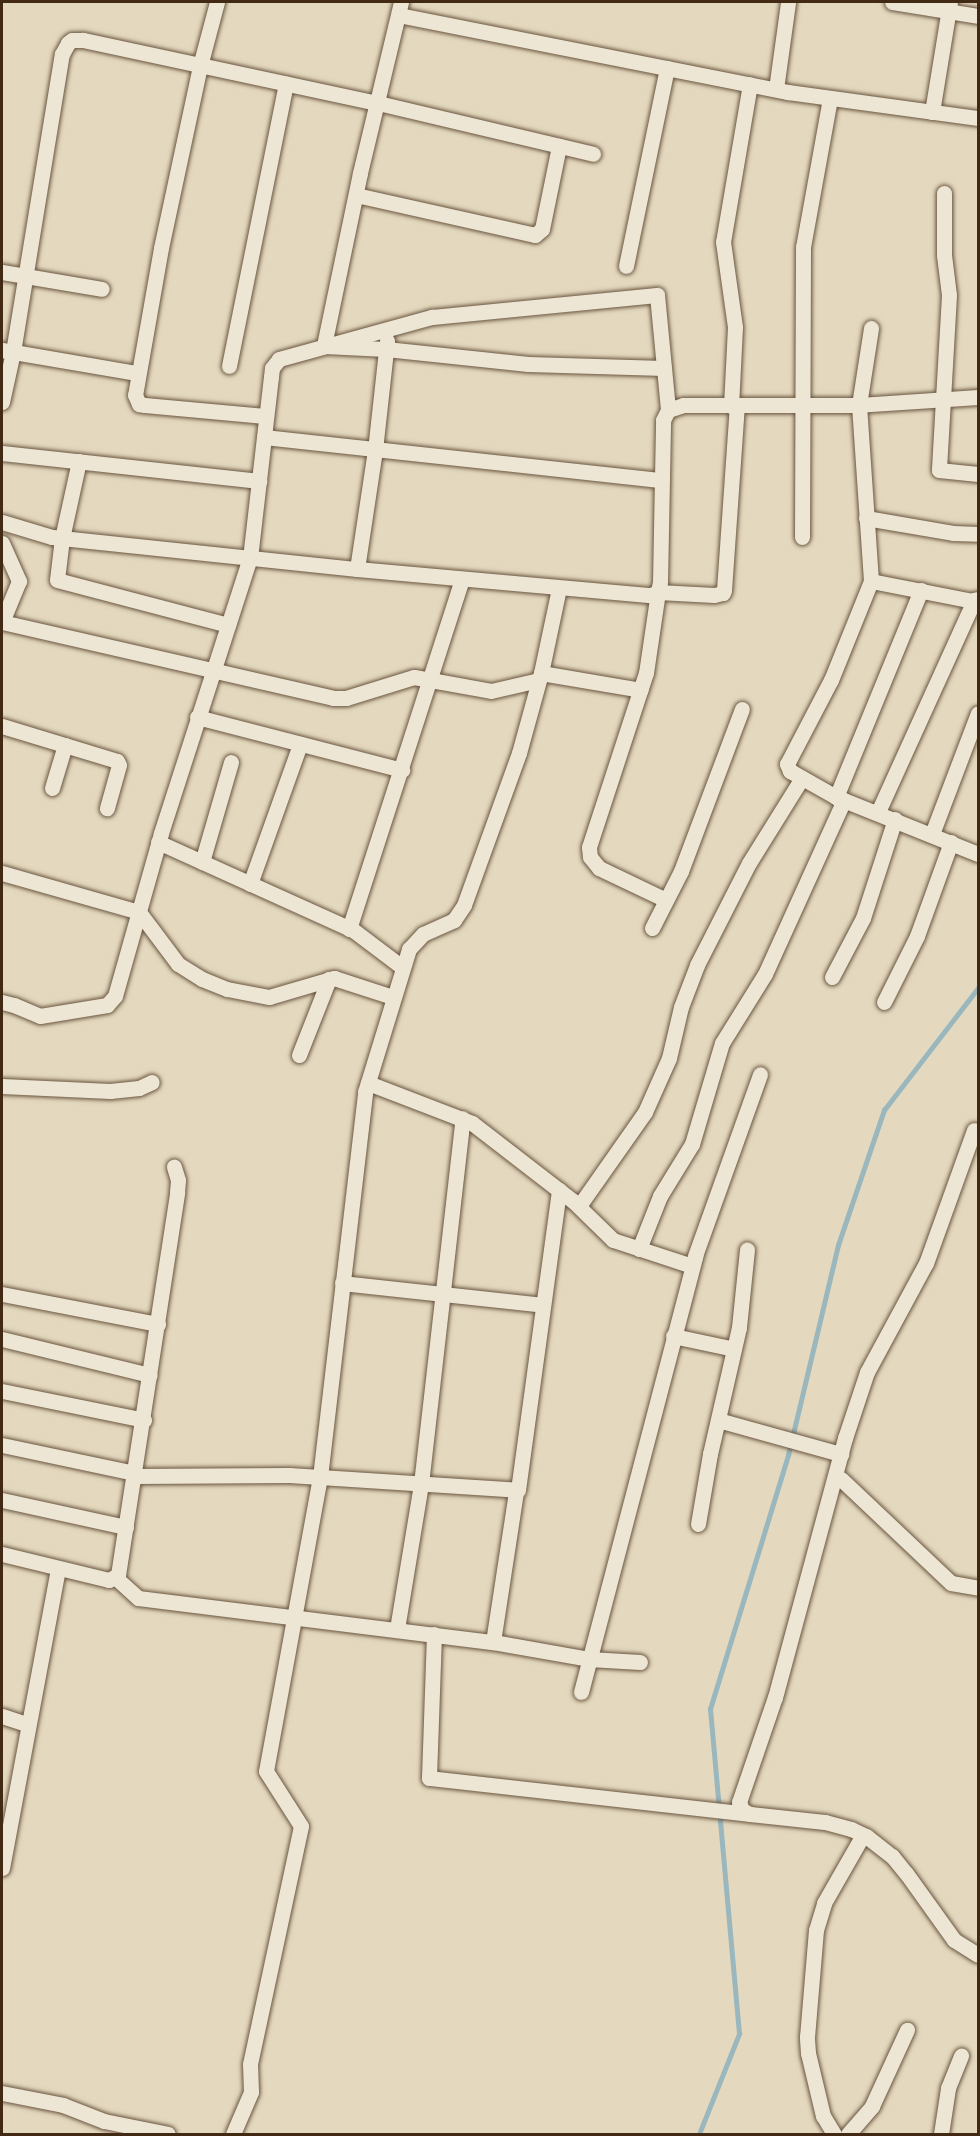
<!DOCTYPE html>
<style>
body{margin:0}
#map{position:relative;width:980px;height:2136px;overflow:hidden;background:#e4d9bf;font-family:"Old Standard TT",serif}
div>[style]{position:absolute}
.stream>*{height:4.5px;margin:-2.25px;padding:0 2.25px;transform-origin:2.25px;border-radius:2.25px;background:#9ab7bd}
.roads{filter:drop-shadow(0 0 2px #6a553f) drop-shadow(0 0 2px #6a553f)}
.street>*{height:15px;margin:-7.5px;padding:0 7.5px;transform-origin:7.5px;border-radius:7.5px;background:#ede6d5}
span{translate:-50% -50%;white-space:nowrap;text-align:center;line-height:1.15;-webkit-text-stroke:6px #ede6d5;paint-order:stroke}
.frame{position:absolute;inset:0;border:3px solid #412914;pointer-events:none}
</style>
<div id="map">
<div class="stream">
<i style="left:699px;top:2134px;width:108px;rotate:-68.2deg"></i>
<i style="left:739px;top:2034px;width:326px;rotate:-95.1deg"></i>
<i style="left:710px;top:1709px;width:266px;rotate:-72.9deg"></i>
<i style="left:788px;top:1455px;width:216px;rotate:-76.6deg"></i>
<i style="left:838px;top:1245px;width:143px;rotate:-71.2deg"></i>
<i style="left:884px;top:1110px;width:154px;rotate:-52.4deg"></i>
</div>
<div class="roads">
<div class="street">
<i style="left:217px;top:2px;width:66px;rotate:104.9deg"></i>
<i style="left:200px;top:66px;width:186px;rotate:102.1deg"></i>
<i style="left:161px;top:248px;width:149px;rotate:100deg"></i>
<i style="left:135px;top:395px;width:10px;rotate:66deg"></i>
<i style="left:139px;top:404px;width:5px;rotate:11deg"></i>
<i style="left:144px;top:405px;width:122px;rotate:5.2deg"></i>
<i style="left:401px;top:2px;width:176px;rotate:103.5deg"></i>
<i style="left:360px;top:173px;width:177px;rotate:101.8deg"></i>
<i style="left:324px;top:346px;width:62px;rotate:2.8deg"></i>
<i style="left:386px;top:349px;width:143px;rotate:6deg"></i>
<i style="left:528px;top:364px;width:136px;rotate:1.7deg"></i>
<i style="left:892px;top:2px;width:87px;rotate:9.2deg"></i>
<i style="left:399px;top:15px;width:397px;rotate:11.2deg"></i>
<i style="left:788px;top:92px;width:192px;rotate:7.8deg"></i>
<i style="left:776px;top:89px;width:88px;rotate:-82.1deg"></i>
<i style="left:932px;top:112px;width:111px;rotate:-80.7deg"></i>
<i style="left:944px;top:193px;width:62px;rotate:90deg"></i>
<i style="left:944px;top:255px;width:40px;rotate:82.9deg"></i>
<i style="left:949px;top:295px;width:175px;rotate:93.3deg"></i>
<i style="left:939px;top:470px;width:39px;rotate:6deg"></i>
<i style="left:356px;top:195px;width:183px;rotate:12.6deg"></i>
<i style="left:535px;top:235px;width:9px;rotate:-41deg"></i>
<i style="left:542px;top:229px;width:85px;rotate:-78.4deg"></i>
<i style="left:626px;top:266px;width:202px;rotate:-78.3deg"></i>
<i style="left:2px;top:272px;width:101px;rotate:9.6deg"></i>
<i style="left:2px;top:350px;width:137px;rotate:9.7deg"></i>
<i style="left:229px;top:366px;width:288px;rotate:-78.6deg"></i>
<i style="left:978px;top:397px;width:119px;rotate:176.2deg"></i>
<i style="left:859px;top:405px;width:176px;rotate:86.1deg"></i>
<i style="left:871px;top:581px;width:109px;rotate:11.1deg"></i>
<i style="left:2px;top:402px;width:51px;rotate:-77.6deg"></i>
<i style="left:13px;top:352px;width:302px;rotate:-80.7deg"></i>
<i style="left:62px;top:54px;width:13px;rotate:-61deg"></i>
<i style="left:68px;top:43px;width:5px;rotate:-37deg"></i>
<i style="left:72px;top:40px;width:11px"></i>
<i style="left:83px;top:40px;width:302px;rotate:12.1deg"></i>
<i style="left:378px;top:103px;width:221px;rotate:13.3deg"></i>
<i style="left:731px;top:406px;width:79px;rotate:-87.1deg"></i>
<i style="left:735px;top:327px;width:86px;rotate:-98deg"></i>
<i style="left:723px;top:242px;width:160px;rotate:-80.3deg"></i>
<i style="left:264px;top:437px;width:400px;rotate:6.2deg"></i>
<i style="left:2px;top:453px;width:259px;rotate:6.2deg"></i>
<i style="left:79px;top:461px;width:79px;rotate:102.4deg"></i>
<i style="left:62px;top:538px;width:42px;rotate:96.8deg"></i>
<i style="left:57px;top:580px;width:177px;rotate:14.7deg"></i>
<i style="left:866px;top:518px;width:88px;rotate:9.8deg"></i>
<i style="left:953px;top:533px;width:25px;rotate:2deg"></i>
<i style="left:2px;top:522px;width:52px;rotate:16.7deg"></i>
<i style="left:52px;top:537px;width:307px;rotate:6deg"></i>
<i style="left:357px;top:569px;width:295px;rotate:5.1deg"></i>
<i style="left:651px;top:595px;width:8px;rotate:-23deg"></i>
<i style="left:658px;top:592px;width:10px;rotate:-79deg"></i>
<i style="left:660px;top:582px;width:162px;rotate:-88.9deg"></i>
<i style="left:663px;top:420px;width:11px;rotate:-63deg"></i>
<i style="left:668px;top:410px;width:16px;rotate:-18deg"></i>
<i style="left:683px;top:405px;width:176px"></i>
<i style="left:859px;top:405px;width:78px;rotate:-81.1deg"></i>
<i style="left:802px;top:537px;width:290px;rotate:-89.8deg"></i>
<i style="left:803px;top:247px;width:151px;rotate:-79.7deg"></i>
<i style="left:2px;top:543px;width:42px;rotate:65.9deg"></i>
<i style="left:19px;top:581px;width:44px;rotate:112.5deg"></i>
<i style="left:357px;top:569px;width:120px;rotate:-81.4deg"></i>
<i style="left:375px;top:450px;width:110px;rotate:-83.7deg"></i>
<i style="left:921px;top:590px;width:224px;rotate:112.3deg"></i>
<i style="left:836px;top:797px;width:153px;rotate:21.9deg"></i>
<i style="left:2px;top:622px;width:340px;rotate:12.9deg"></i>
<i style="left:333px;top:698px;width:13px"></i>
<i style="left:346px;top:698px;width:71px;rotate:-17.2deg"></i>
<i style="left:414px;top:677px;width:78px;rotate:10.3deg"></i>
<i style="left:491px;top:691px;width:49px;rotate:-12.9deg"></i>
<i style="left:541px;top:673px;width:101px;rotate:9.6deg"></i>
<i style="left:197px;top:717px;width:212px;rotate:14.5deg"></i>
<i style="left:2px;top:726px;width:120px;rotate:16.9deg"></i>
<i style="left:117px;top:761px;width:4px;rotate:63deg"></i>
<i style="left:119px;top:765px;width:45px;rotate:105.6deg"></i>
<i style="left:52px;top:788px;width:45px;rotate:-73.2deg"></i>
<i style="left:836px;top:797px;width:53px;rotate:-150.5deg"></i>
<i style="left:790px;top:771px;width:8px;rotate:-113deg"></i>
<i style="left:787px;top:764px;width:95px;rotate:-62.4deg"></i>
<i style="left:831px;top:680px;width:107px;rotate:-68deg"></i>
<i style="left:878px;top:812px;width:233px;rotate:-65.6deg"></i>
<i style="left:974px;top:600px;width:4px;rotate:-14deg"></i>
<i style="left:932px;top:834px;width:129px;rotate:-69.2deg"></i>
<i style="left:158px;top:842px;width:214px;rotate:24.3deg"></i>
<i style="left:353px;top:930px;width:61px;rotate:37.1deg"></i>
<i style="left:202px;top:862px;width:104px;rotate:-73.8deg"></i>
<i style="left:2px;top:873px;width:142px;rotate:15.9deg"></i>
<i style="left:139px;top:912px;width:65px;rotate:53.1deg"></i>
<i style="left:178px;top:964px;width:28px;rotate:32deg"></i>
<i style="left:202px;top:979px;width:27px;rotate:22deg"></i>
<i style="left:227px;top:989px;width:43px;rotate:10.8deg"></i>
<i style="left:269px;top:997px;width:68px;rotate:-16.3deg"></i>
<i style="left:334px;top:978px;width:62px;rotate:17.9deg"></i>
<i style="left:250px;top:884px;width:149px;rotate:-70.3deg"></i>
<i style="left:666px;top:900px;width:74px;rotate:-154.5deg"></i>
<i style="left:599px;top:868px;width:14px;rotate:-129deg"></i>
<i style="left:590px;top:857px;width:10px;rotate:-96deg"></i>
<i style="left:589px;top:847px;width:183px;rotate:-71.9deg"></i>
<i style="left:646px;top:673px;width:82px;rotate:-81.6deg"></i>
<i style="left:658px;top:592px;width:56px;rotate:3.1deg"></i>
<i style="left:714px;top:595px;width:9px;rotate:-13deg"></i>
<i style="left:723px;top:593px;width:3px;rotate:-72deg"></i>
<i style="left:724px;top:590px;width:185px;rotate:-86deg"></i>
<i style="left:652px;top:928px;width:64px;rotate:-63deg"></i>
<i style="left:681px;top:871px;width:173px;rotate:-69.4deg"></i>
<i style="left:349px;top:929px;width:368px;rotate:-72.1deg"></i>
<i style="left:832px;top:977px;width:67px;rotate:-62.3deg"></i>
<i style="left:863px;top:918px;width:104px;rotate:-72.1deg"></i>
<i style="left:2px;top:1002px;width:12px;rotate:14deg"></i>
<i style="left:14px;top:1005px;width:28px;rotate:23deg"></i>
<i style="left:40px;top:1016px;width:68px;rotate:-9.3deg"></i>
<i style="left:107px;top:1005px;width:12px;rotate:-48deg"></i>
<i style="left:115px;top:996px;width:169px;rotate:-74.2deg"></i>
<i style="left:161px;top:833px;width:289px;rotate:-72.1deg"></i>
<i style="left:250px;top:558px;width:182px;rotate:-83.4deg"></i>
<i style="left:271px;top:377px;width:9px;rotate:-84deg"></i>
<i style="left:272px;top:368px;width:11px;rotate:-52deg"></i>
<i style="left:279px;top:359px;width:159px;rotate:-15.4deg"></i>
<i style="left:432px;top:317px;width:226px;rotate:-5.6deg"></i>
<i style="left:657px;top:295px;width:116px;rotate:84.5deg"></i>
<i style="left:884px;top:1002px;width:74px;rotate:-63.4deg"></i>
<i style="left:917px;top:936px;width:100px;rotate:-70.1deg"></i>
<i style="left:299px;top:1055px;width:82px;rotate:-68.5deg"></i>
<i style="left:368px;top:1083px;width:111px;rotate:21deg"></i>
<i style="left:472px;top:1123px;width:128px;rotate:37.7deg"></i>
<i style="left:573px;top:1201px;width:56px;rotate:44.3deg"></i>
<i style="left:613px;top:1240px;width:83px;rotate:18.2deg"></i>
<i style="left:2px;top:1086px;width:108px;rotate:2.7deg"></i>
<i style="left:110px;top:1091px;width:29px;rotate:-6deg"></i>
<i style="left:139px;top:1088px;width:14px;rotate:-25deg"></i>
<i style="left:974px;top:1130px;width:141px;rotate:109.8deg"></i>
<i style="left:926px;top:1263px;width:124px;rotate:118.4deg"></i>
<i style="left:867px;top:1372px;width:70px;rotate:108.4deg"></i>
<i style="left:845px;top:1438px;width:268px;rotate:105.1deg"></i>
<i style="left:775px;top:1697px;width:111px;rotate:108.9deg"></i>
<i style="left:739px;top:1802px;width:9px;rotate:69deg"></i>
<i style="left:742px;top:1810px;width:9px;rotate:27deg"></i>
<i style="left:750px;top:1814px;width:75px;rotate:6.1deg"></i>
<i style="left:825px;top:1822px;width:27px;rotate:15deg"></i>
<i style="left:851px;top:1829px;width:17px;rotate:25deg"></i>
<i style="left:866px;top:1836px;width:33px;rotate:38deg"></i>
<i style="left:892px;top:1856px;width:22px;rotate:51deg"></i>
<i style="left:906px;top:1873px;width:82px;rotate:54.4deg"></i>
<i style="left:954px;top:1940px;width:28px;rotate:32deg"></i>
<i style="left:579px;top:1206px;width:115px;rotate:-54.9deg"></i>
<i style="left:645px;top:1112px;width:59px;rotate:-66deg"></i>
<i style="left:669px;top:1058px;width:52px;rotate:-76.8deg"></i>
<i style="left:681px;top:1007px;width:45px;rotate:-69.1deg"></i>
<i style="left:697px;top:965px;width:114px;rotate:-63deg"></i>
<i style="left:749px;top:863px;width:100px;rotate:-58.1deg"></i>
<i style="left:639px;top:1249px;width:57px;rotate:-68.4deg"></i>
<i style="left:660px;top:1196px;width:61px;rotate:-58.4deg"></i>
<i style="left:692px;top:1144px;width:105px;rotate:-73.5deg"></i>
<i style="left:722px;top:1043px;width:81px;rotate:-58.1deg"></i>
<i style="left:765px;top:974px;width:191px;rotate:-65.6deg"></i>
<i style="left:342px;top:1283px;width:202px;rotate:6.2deg"></i>
<i style="left:2px;top:1294px;width:159px;rotate:10.9deg"></i>
<i style="left:673px;top:1336px;width:62px;rotate:12deg"></i>
<i style="left:2px;top:1339px;width:152px;rotate:13.7deg"></i>
<i style="left:2px;top:1391px;width:145px;rotate:11.5deg"></i>
<i style="left:718px;top:1420px;width:128px;rotate:15.5deg"></i>
<i style="left:2px;top:1445px;width:136px;rotate:11.9deg"></i>
<i style="left:134px;top:1476px;width:155px;rotate:-0.4deg"></i>
<i style="left:289px;top:1475px;width:229px;rotate:3.7deg"></i>
<i style="left:518px;top:1490px;width:303px;rotate:-82.2deg"></i>
<i style="left:841px;top:1479px;width:151px;rotate:43.4deg"></i>
<i style="left:951px;top:1583px;width:27px;rotate:10deg"></i>
<i style="left:2px;top:1500px;width:127px;rotate:12.3deg"></i>
<i style="left:698px;top:1524px;width:71px;rotate:-80.3deg"></i>
<i style="left:710px;top:1454px;width:130px;rotate:-77.1deg"></i>
<i style="left:739px;top:1327px;width:78px;rotate:-84.1deg"></i>
<i style="left:2px;top:1554px;width:110px;rotate:13.7deg"></i>
<i style="left:109px;top:1580px;width:10px;rotate:-29deg"></i>
<i style="left:118px;top:1575px;width:388px;rotate:-81.2deg"></i>
<i style="left:177px;top:1192px;width:12px;rotate:-85deg"></i>
<i style="left:178px;top:1180px;width:14px;rotate:-107deg"></i>
<i style="left:116px;top:1578px;width:30px;rotate:42deg"></i>
<i style="left:138px;top:1598px;width:358px;rotate:7.1deg"></i>
<i style="left:493px;top:1642px;width:97px;rotate:10deg"></i>
<i style="left:589px;top:1659px;width:51px;rotate:3.4deg"></i>
<i style="left:397px;top:1629px;width:147px;rotate:-80.6deg"></i>
<i style="left:421px;top:1484px;width:368px;rotate:-83.5deg"></i>
<i style="left:434px;top:1634px;width:144px;rotate:92deg"></i>
<i style="left:429px;top:1778px;width:323px;rotate:6.4deg"></i>
<i style="left:493px;top:1642px;width:153px;rotate:-81.3deg"></i>
<i style="left:581px;top:1692px;width:451px;rotate:-75.3deg"></i>
<i style="left:695px;top:1256px;width:193px;rotate:-70.3deg"></i>
<i style="left:2px;top:1716px;width:26px;rotate:18deg"></i>
<i style="left:2px;top:1868px;width:305px;rotate:-79.4deg"></i>
<i style="left:2px;top:2093px;width:62px;rotate:11.1deg"></i>
<i style="left:63px;top:2105px;width:44px;rotate:21.3deg"></i>
<i style="left:104px;top:2121px;width:65px;rotate:11.5deg"></i>
<i style="left:233px;top:2134px;width:46px;rotate:-66.8deg"></i>
<i style="left:251px;top:2092px;width:28px;rotate:-92deg"></i>
<i style="left:250px;top:2064px;width:243px;rotate:-77.9deg"></i>
<i style="left:301px;top:1826px;width:65px;rotate:-122.5deg"></i>
<i style="left:266px;top:1771px;width:299px;rotate:-79.6deg"></i>
<i style="left:320px;top:1477px;width:388px;rotate:-83.3deg"></i>
<i style="left:365px;top:1092px;width:150px;rotate:-72.9deg"></i>
<i style="left:409px;top:949px;width:21px;rotate:-47deg"></i>
<i style="left:423px;top:934px;width:34px;rotate:-24deg"></i>
<i style="left:454px;top:920px;width:18px;rotate:-56deg"></i>
<i style="left:464px;top:905px;width:162px;rotate:-70.1deg"></i>
<i style="left:519px;top:753px;width:83px;rotate:-74.6deg"></i>
<i style="left:541px;top:673px;width:87px;rotate:-78deg"></i>
<i style="left:834px;top:2134px;width:21px;rotate:-121deg"></i>
<i style="left:823px;top:2116px;width:65px;rotate:-103.4deg"></i>
<i style="left:808px;top:2053px;width:16px;rotate:-94deg"></i>
<i style="left:807px;top:2037px;width:107px;rotate:-85.2deg"></i>
<i style="left:816px;top:1930px;width:28px;rotate:-73deg"></i>
<i style="left:824px;top:1903px;width:78px;rotate:-60.2deg"></i>
<i style="left:848px;top:2134px;width:37px;rotate:-49deg"></i>
<i style="left:872px;top:2106px;width:84px;rotate:-65.3deg"></i>
<i style="left:941px;top:2134px;width:47px;rotate:-81.3deg"></i>
<i style="left:948px;top:2088px;width:35px;rotate:-68deg"></i>
</div>
</div>
<div class="frame"></div>
</div>
